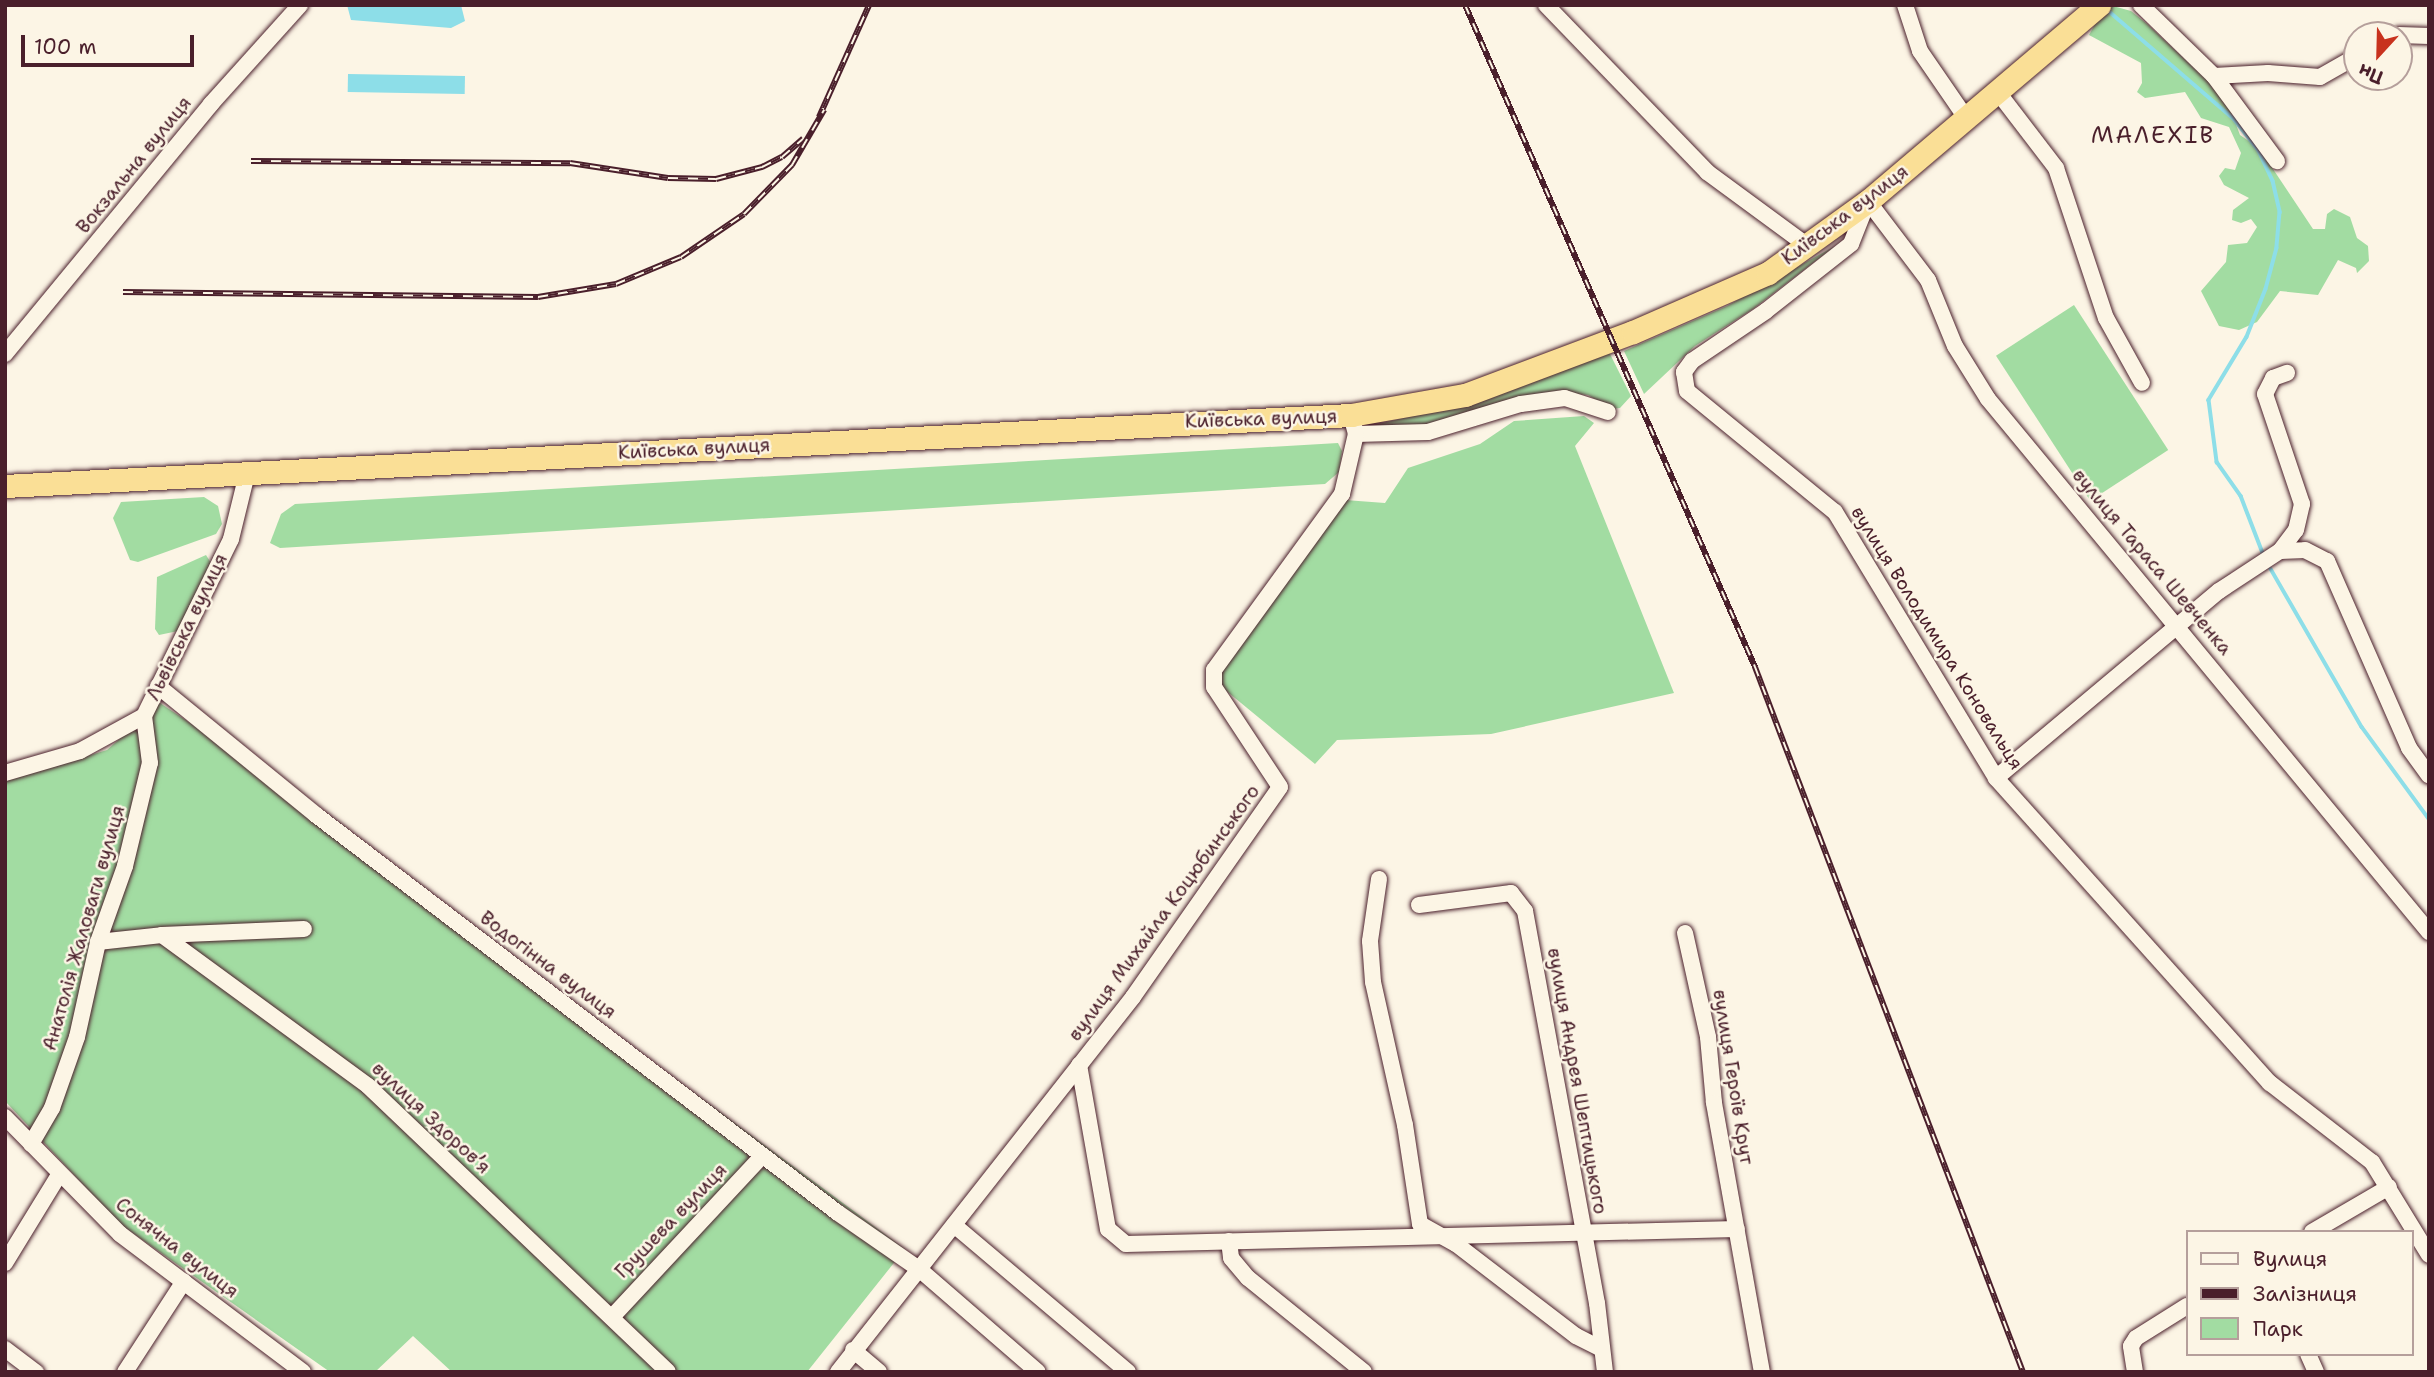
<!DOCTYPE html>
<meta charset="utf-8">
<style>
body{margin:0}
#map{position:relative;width:2434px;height:1377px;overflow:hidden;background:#fcf5e5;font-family:"Shantell Sans",sans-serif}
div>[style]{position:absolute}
.green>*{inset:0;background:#a2dca2;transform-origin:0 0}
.water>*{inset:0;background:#8ddee8;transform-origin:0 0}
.stream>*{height:3.5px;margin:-1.75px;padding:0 1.75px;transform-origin:1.75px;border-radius:1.75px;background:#8ddee8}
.roads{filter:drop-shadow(0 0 2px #4a1f2b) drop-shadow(0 0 2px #4a1f2b)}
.minor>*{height:16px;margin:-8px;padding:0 8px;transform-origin:8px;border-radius:8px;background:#fcf5e5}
.highway>*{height:23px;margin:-11.5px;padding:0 11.5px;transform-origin:11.5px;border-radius:11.5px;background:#fadf96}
.rail>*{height:6px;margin-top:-3px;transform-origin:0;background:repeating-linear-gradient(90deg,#fcf5e5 0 10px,#4a1f2b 0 20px);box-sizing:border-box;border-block:2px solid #4a1f2b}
span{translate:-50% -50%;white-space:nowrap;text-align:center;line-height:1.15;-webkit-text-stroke:5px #fcf5e5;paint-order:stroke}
.street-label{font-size:19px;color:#4a1f2b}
.quarter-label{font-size:23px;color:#4a1f2b;letter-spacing:2px}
.frame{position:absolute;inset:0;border:7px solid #4a1f2b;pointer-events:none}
.legend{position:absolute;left:2186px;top:1230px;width:228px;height:126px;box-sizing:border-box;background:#fcf5e5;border:2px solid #b59f9b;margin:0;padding:9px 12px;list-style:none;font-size:21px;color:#4a1f2b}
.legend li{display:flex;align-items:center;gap:14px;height:35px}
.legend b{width:35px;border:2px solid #b59f9b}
.north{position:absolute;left:2343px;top:21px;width:70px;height:70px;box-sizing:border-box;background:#fcf5e5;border:2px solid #b59f9b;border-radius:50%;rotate:202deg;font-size:19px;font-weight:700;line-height:28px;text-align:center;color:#4a1f2b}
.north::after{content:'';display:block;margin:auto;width:24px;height:32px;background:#c8321e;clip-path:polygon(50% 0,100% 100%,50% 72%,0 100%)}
.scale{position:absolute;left:21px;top:35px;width:173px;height:32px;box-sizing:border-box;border:4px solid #4a1f2b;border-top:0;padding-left:9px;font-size:21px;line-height:24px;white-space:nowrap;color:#4a1f2b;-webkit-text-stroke:5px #fcf5e5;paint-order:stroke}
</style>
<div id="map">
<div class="green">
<i style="clip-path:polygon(2113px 6px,2131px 11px,2146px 23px,2226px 98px,2240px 135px,2259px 148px,2313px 229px,2325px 229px,2327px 214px,2334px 209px,2350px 217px,2357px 238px,2368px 246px,2369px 261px,2357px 273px,2356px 268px,2338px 260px,2318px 295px,2280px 291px,2257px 322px,2239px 330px,2219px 326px,2201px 291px,2226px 262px,2228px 245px,2247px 243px,2257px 227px,2251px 219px,2241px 223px,2232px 220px,2233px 210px,2249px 198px,2224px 185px,2219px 176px,2225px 168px,2235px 170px,2241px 153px,2229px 127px,2201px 118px,2185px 92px,2145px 98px,2137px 92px,2142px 83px,2141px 63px,2089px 35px,2103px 10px)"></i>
<i style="clip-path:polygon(1835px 246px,1753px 309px,1695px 346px,1644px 394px,1624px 351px,1727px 306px)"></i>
<i style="left:2074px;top:305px;width:173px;height:93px;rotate:57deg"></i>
<i style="clip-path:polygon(1608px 350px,1631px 396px,1620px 408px,1611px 409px,1588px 395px,1566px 393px,1417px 427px,1366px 427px,1445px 408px)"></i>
<i style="clip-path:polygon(1584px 416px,1594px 423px,1575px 446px,1674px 693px,1491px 734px,1337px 740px,1315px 764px,1224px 689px,1218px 676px,1345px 500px,1385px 503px,1408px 468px,1480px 444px,1514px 421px)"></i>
<i style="clip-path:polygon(1338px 443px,1342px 451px,1339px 472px,1325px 484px,280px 548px,270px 543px,281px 514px,295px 504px)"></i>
<i style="clip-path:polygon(204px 497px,218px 506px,222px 524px,216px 534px,138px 562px,130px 560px,113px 518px,121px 502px)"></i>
<i style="clip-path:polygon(206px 555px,211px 563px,178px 631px,159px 635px,155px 629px,157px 577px)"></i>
<i style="clip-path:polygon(160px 703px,244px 759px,905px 1249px,807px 1372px,452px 1372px,413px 1336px,375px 1372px,330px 1372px,120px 1224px,5px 1101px,5px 781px,107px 750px)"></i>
</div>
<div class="water">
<i style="clip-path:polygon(347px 5px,461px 5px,465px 21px,451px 28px,351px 20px)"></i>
<i style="left:348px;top:74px;width:117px;height:18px;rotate:1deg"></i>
</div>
<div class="stream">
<i style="left:2110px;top:12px;width:165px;rotate:40.8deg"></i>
<i style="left:2235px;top:120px;width:39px;rotate:52deg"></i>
<i style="left:2259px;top:151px;width:33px;rotate:65deg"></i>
<i style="left:2273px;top:181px;width:32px;rotate:77deg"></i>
<i style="left:2280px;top:212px;width:36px;rotate:95deg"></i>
<i style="left:2277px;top:248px;width:42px;rotate:105deg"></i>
<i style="left:2266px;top:289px;width:52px;rotate:111.6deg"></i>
<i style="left:2247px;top:337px;width:74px;rotate:121.1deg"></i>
<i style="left:2209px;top:400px;width:63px;rotate:82.6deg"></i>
<i style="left:2217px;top:462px;width:42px;rotate:54.8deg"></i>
<i style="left:2241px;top:496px;width:61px;rotate:68.9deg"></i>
<i style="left:2271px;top:569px;width:182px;rotate:60.1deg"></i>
<i style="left:2362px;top:727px;width:114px;rotate:53.9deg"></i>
</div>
<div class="roads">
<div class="minor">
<i style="left:1546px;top:5px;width:232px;rotate:46deg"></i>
<i style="left:1707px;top:172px;width:127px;rotate:36.3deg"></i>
<i style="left:1905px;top:5px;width:48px;rotate:71.9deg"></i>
<i style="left:1920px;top:51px;width:81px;rotate:55.5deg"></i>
<i style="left:2141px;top:5px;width:102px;rotate:44.2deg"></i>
<i style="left:2214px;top:76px;width:106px;rotate:53.5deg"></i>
<i style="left:2399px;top:35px;width:30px;rotate:2deg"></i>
<i style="left:2214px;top:76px;width:54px;rotate:-3.2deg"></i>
<i style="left:2268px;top:73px;width:52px;rotate:4.4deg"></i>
<i style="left:2320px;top:77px;width:43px;rotate:-29.6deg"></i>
<i style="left:1997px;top:91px;width:97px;rotate:52.5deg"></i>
<i style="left:2056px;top:168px;width:158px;rotate:71.6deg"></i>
<i style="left:2106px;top:318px;width:74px;rotate:61deg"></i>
<i style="left:1868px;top:201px;width:46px;rotate:111.6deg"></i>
<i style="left:1851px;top:244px;width:108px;rotate:141.8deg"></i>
<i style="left:1766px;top:311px;width:89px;rotate:146deg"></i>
<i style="left:1692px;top:361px;width:14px;rotate:126deg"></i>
<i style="left:1684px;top:372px;width:19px;rotate:81deg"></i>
<i style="left:1687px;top:391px;width:191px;rotate:39.3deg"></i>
<i style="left:1835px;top:512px;width:311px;rotate:58.8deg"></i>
<i style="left:1996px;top:778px;width:410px;rotate:48.1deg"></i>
<i style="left:2270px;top:1083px;width:129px;rotate:37.8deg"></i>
<i style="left:2372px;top:1162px;width:109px;rotate:58.5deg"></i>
<i style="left:1868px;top:201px;width:99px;rotate:52.8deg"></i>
<i style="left:1928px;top:280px;width:71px;rotate:67.8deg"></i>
<i style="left:1955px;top:346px;width:62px;rotate:58.1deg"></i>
<i style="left:1988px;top:399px;width:692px;rotate:50.4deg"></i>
<i style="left:5px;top:354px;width:324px;rotate:-50.5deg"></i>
<i style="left:211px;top:104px;width:133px;rotate:-48deg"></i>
<i style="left:1356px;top:434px;width:72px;rotate:-1.6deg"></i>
<i style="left:1428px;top:432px;width:97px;rotate:-16.8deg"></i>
<i style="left:1521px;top:404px;width:44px;rotate:-7.8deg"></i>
<i style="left:1565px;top:398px;width:45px;rotate:18deg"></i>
<i style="left:2280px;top:551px;width:26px;rotate:-53deg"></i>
<i style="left:2296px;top:530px;width:27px;rotate:-77deg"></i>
<i style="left:2302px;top:504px;width:116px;rotate:-108.6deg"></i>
<i style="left:2265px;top:394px;width:18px;rotate:-63deg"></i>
<i style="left:2273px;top:378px;width:15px;rotate:-20deg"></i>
<i style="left:158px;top:686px;width:204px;rotate:39.2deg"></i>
<i style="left:316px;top:815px;width:656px;rotate:37.32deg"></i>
<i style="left:838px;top:1213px;width:98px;rotate:34.7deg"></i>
<i style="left:919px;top:1269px;width:157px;rotate:40.9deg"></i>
<i style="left:5px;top:773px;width:78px;rotate:-16.3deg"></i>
<i style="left:80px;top:751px;width:73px;rotate:-28.7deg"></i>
<i style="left:144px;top:716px;width:197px;rotate:-63.8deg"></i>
<i style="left:231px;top:539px;width:67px;rotate:-76.2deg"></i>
<i style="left:1996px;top:778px;width:291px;rotate:-40deg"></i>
<i style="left:2219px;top:591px;width:73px;rotate:-33.3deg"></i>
<i style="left:2280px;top:551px;width:25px;rotate:-2deg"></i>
<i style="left:2305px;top:550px;width:25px;rotate:27deg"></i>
<i style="left:2327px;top:561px;width:204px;rotate:66.3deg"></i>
<i style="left:2409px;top:748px;width:34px;rotate:54deg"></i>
<i style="left:1379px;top:879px;width:63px;rotate:98.3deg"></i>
<i style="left:1370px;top:941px;width:41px;rotate:85.8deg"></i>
<i style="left:1373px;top:982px;width:147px;rotate:77.4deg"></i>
<i style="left:1405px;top:1125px;width:100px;rotate:81.4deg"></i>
<i style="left:1420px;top:1224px;width:41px;rotate:29.1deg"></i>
<i style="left:1456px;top:1244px;width:151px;rotate:37.5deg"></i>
<i style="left:1576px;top:1336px;width:28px;rotate:27deg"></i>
<i style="left:1419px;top:905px;width:93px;rotate:-7.4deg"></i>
<i style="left:1511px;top:893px;width:23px;rotate:52deg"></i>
<i style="left:1525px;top:911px;width:399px;rotate:79.6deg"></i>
<i style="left:1597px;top:1303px;width:69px;rotate:83.4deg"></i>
<i style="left:1685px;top:933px;width:107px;rotate:77.5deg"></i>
<i style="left:1708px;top:1037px;width:66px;rotate:84.8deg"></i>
<i style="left:1714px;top:1103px;width:273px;rotate:79.9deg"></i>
<i style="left:162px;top:935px;width:142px;rotate:-2.4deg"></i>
<i style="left:98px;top:942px;width:64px;rotate:-6.2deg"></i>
<i style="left:162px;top:935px;width:255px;rotate:36.2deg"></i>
<i style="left:368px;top:1086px;width:414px;rotate:43.6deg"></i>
<i style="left:1079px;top:1065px;width:167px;rotate:80deg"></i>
<i style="left:1108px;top:1229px;width:23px;rotate:40deg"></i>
<i style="left:1126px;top:1244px;width:611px;rotate:-1.41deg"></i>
<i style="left:5px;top:1117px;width:164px;rotate:45.5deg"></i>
<i style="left:120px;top:1234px;width:229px;rotate:37deg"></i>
<i style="left:31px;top:1144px;width:42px;rotate:-59.7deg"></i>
<i style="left:52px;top:1108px;width:75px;rotate:-70.6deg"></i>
<i style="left:77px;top:1037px;width:97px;rotate:-77.5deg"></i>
<i style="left:98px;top:942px;width:81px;rotate:-70.4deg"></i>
<i style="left:125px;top:866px;width:106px;rotate:-76.4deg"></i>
<i style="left:150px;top:763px;width:47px;rotate:-97.3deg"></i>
<i style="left:954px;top:1225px;width:228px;rotate:40.2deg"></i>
<i style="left:2312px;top:1232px;width:89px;rotate:-30.3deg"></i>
<i style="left:1229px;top:1241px;width:17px;rotate:83deg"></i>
<i style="left:1231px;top:1258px;width:26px;rotate:50deg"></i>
<i style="left:1248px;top:1278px;width:149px;rotate:39deg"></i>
<i style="left:5px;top:1263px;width:103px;rotate:-58.5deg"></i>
<i style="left:612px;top:1317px;width:220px;rotate:-47deg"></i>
<i style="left:5px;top:1349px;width:39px;rotate:37deg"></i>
<i style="left:853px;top:1350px;width:34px;rotate:40deg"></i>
<i style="left:2308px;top:1354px;width:20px;rotate:66deg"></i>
<i style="left:125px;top:1372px;width:108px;rotate:-57deg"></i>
<i style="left:838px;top:1372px;width:477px;rotate:-51.8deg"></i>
<i style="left:1133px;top:997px;width:256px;rotate:-55deg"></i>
<i style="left:1280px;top:787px;width:120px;rotate:-123.4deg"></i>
<i style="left:1214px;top:687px;width:17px;rotate:-90deg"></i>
<i style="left:1214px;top:670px;width:218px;rotate:-54deg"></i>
<i style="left:1342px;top:494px;width:62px;rotate:-76.9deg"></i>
<i style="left:1356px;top:434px;width:20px;rotate:-105deg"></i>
<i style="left:2135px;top:1372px;width:26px;rotate:-99deg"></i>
<i style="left:2131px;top:1346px;width:9px;rotate:-58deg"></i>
<i style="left:2136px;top:1338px;width:60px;rotate:-32.1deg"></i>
</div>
<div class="highway">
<i style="left:5px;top:486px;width:1348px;rotate:-3.02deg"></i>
<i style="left:1351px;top:415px;width:116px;rotate:-10deg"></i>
<i style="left:1465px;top:395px;width:179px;rotate:-20.6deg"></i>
<i style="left:1633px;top:332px;width:147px;rotate:-23.6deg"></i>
<i style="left:1768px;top:273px;width:123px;rotate:-35.8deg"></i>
<i style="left:1868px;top:201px;width:303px;rotate:-40.3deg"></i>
</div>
</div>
<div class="rail">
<i style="left:1465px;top:5px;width:723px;rotate:66.34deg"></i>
<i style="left:1755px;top:667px;width:754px;rotate:69.19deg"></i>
<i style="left:819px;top:117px;width:123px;rotate:-65.9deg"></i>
<i style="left:251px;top:161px;width:319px;rotate:0.4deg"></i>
<i style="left:570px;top:163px;width:99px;rotate:8.7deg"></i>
<i style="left:668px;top:178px;width:48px;rotate:1.2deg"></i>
<i style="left:716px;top:179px;width:48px;rotate:-14.6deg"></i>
<i style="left:762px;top:167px;width:22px;rotate:-27deg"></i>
<i style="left:782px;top:157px;width:28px;rotate:-41deg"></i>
<i style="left:123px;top:292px;width:415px;rotate:0.7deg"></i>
<i style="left:538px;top:297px;width:79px;rotate:-9.5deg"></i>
<i style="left:616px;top:284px;width:70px;rotate:-22.6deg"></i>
<i style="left:681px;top:257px;width:76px;rotate:-34.3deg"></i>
<i style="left:744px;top:214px;width:69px;rotate:-45.6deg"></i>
<i style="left:792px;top:165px;width:64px;rotate:-59.8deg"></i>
</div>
<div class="street-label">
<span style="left:134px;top:165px;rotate:-51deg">Вокзальна вулиця</span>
<span style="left:1845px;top:215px;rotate:-37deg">Київська вулиця</span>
<span style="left:1261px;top:419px;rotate:-2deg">Київська вулиця</span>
<span style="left:694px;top:449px;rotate:-3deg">Київська вулиця</span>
<span style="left:2152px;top:562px;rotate:50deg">вулиця Тараса Шевченка</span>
<span style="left:187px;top:627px;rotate:-64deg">Львівська вулиця</span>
<span style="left:1937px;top:638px;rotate:58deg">вулиця Володимира Коновальця</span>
<span style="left:1164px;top:913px;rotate:-54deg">вулиця Михайла Коцюбинського</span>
<span style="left:84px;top:928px;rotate:-74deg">Анатолія Жаловаги вулиця</span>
<span style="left:548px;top:965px;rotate:37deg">Водогінна вулиця</span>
<span style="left:1733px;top:1077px;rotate:81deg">вулиця Героїв Крут</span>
<span style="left:1577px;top:1081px;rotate:80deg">вулиця Андрея Шептицького</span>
<span style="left:431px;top:1118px;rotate:43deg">вулиця Здоровʼя</span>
<span style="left:671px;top:1221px;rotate:-46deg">Грушева вулиця</span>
<span style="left:177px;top:1248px;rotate:38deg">Сонячна вулиця</span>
</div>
<div class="quarter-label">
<span style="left:2153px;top:135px">МАЛЕХІВ</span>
</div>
<div class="frame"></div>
<ul class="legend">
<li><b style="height:9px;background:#fcf5e5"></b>Вулиця</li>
<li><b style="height:9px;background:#4a1f2b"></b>Залізниця</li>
<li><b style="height:19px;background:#a2dca2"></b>Парк</li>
</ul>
<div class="north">Пн</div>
<div class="scale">100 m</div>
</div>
